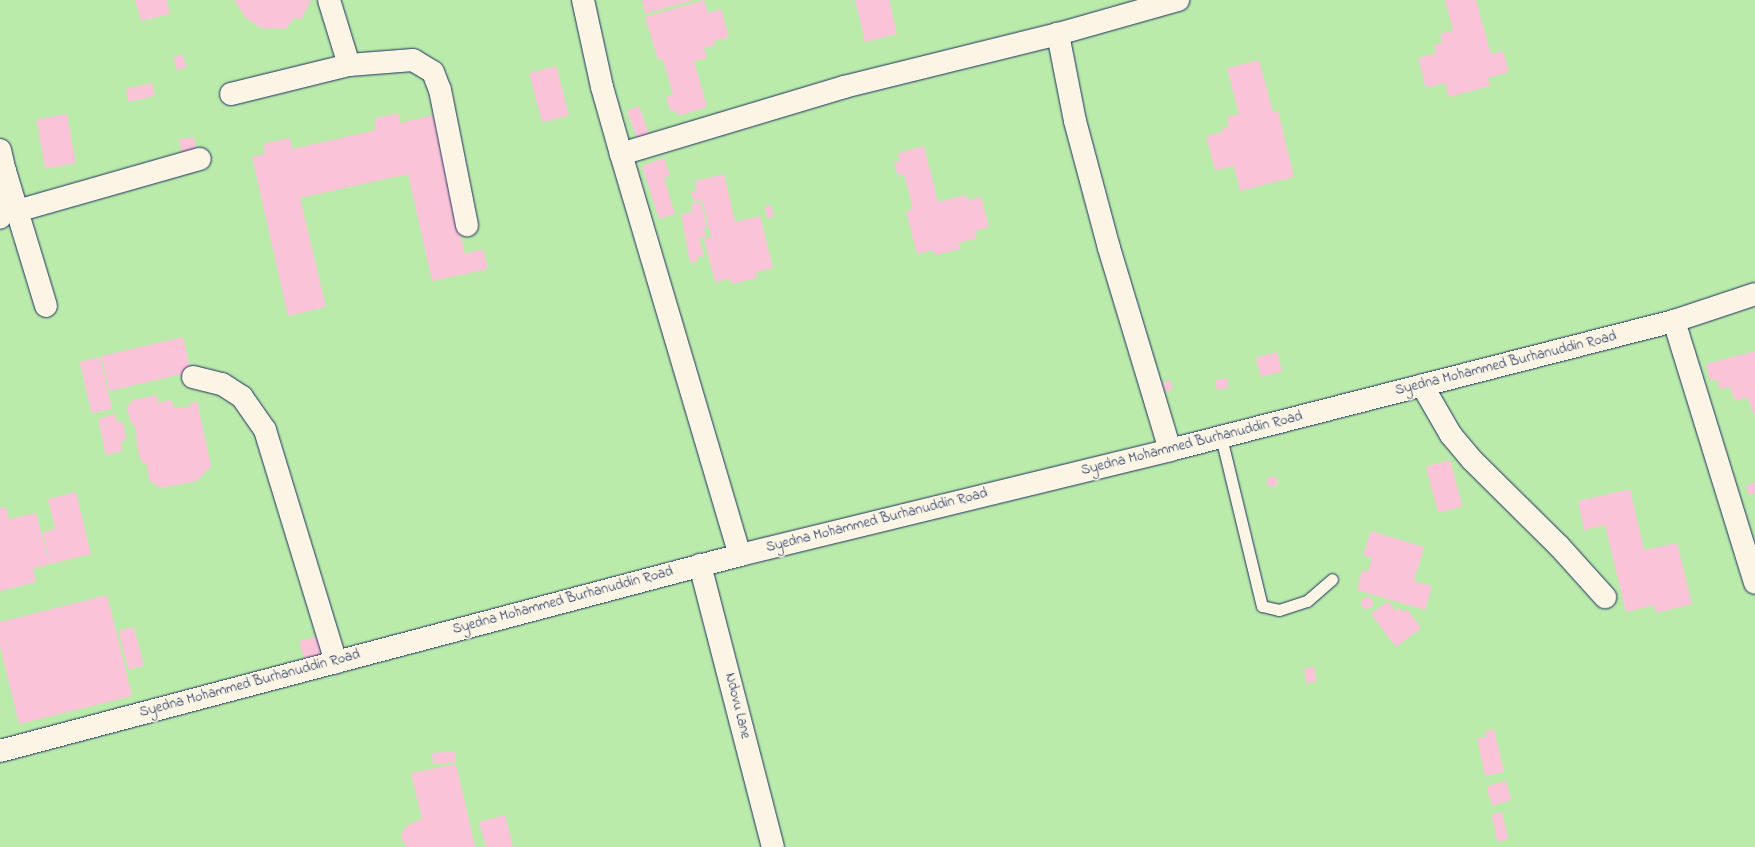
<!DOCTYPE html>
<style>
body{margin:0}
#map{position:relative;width:1755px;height:847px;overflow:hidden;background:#fcebe2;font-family:"Indie Flower",sans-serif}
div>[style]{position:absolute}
.green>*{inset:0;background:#baebab;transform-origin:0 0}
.building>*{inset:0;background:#fbc3d8;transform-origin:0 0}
.round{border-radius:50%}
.roads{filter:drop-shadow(0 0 1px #1b2f5e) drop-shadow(0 0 1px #1b2f5e)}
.lane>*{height:11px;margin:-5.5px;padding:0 5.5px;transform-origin:5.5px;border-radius:5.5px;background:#fcf5e5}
.street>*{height:22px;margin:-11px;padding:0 11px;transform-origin:11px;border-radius:11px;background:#fcf5e5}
span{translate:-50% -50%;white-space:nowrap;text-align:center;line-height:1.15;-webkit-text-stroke:3.5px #fcf5e5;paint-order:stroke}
.street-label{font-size:14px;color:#1b2f5e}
</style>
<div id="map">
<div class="green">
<i style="left:0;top:0;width:1755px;height:847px"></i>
</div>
<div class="building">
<i style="clip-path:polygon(135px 0,167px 0,170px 14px,141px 21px)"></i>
<i style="clip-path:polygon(234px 0,311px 0,301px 20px,296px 17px,285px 29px,261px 28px,246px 18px)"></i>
<i style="clip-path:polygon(642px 0,693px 0,645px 14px)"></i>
<i style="clip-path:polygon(704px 0,708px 13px,721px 9px,729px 37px,714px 41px,715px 45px,704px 48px,707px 58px,694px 61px,707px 107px,678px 116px,676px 110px,671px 112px,666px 97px,673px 95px,663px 59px,658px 60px,645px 17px)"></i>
<i style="clip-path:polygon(855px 0,889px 0,897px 34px,865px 42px)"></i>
<i style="clip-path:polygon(1445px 0,1476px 0,1491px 54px,1503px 51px,1509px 72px,1488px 78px,1490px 86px,1449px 97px,1445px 83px,1426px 88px,1418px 58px,1436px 53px,1434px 45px,1442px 43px,1440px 34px,1453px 30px)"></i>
<i style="clip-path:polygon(182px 54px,187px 67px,177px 70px,173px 58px)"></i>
<i style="clip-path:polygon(1259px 60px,1273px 112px,1278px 111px,1294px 177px,1240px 191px,1234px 166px,1215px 170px,1206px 136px,1223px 132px,1222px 128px,1229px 126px,1227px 117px,1239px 114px,1227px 68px)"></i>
<i style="left:556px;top:66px;width:51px;height:28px;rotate:75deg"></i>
<i style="left:152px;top:83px;width:13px;height:27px;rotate:77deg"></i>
<i style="left:639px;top:106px;width:29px;height:13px;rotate:70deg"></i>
<i style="clip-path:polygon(398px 113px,400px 123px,433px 115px,465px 254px,483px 249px,488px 269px,432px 281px,408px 174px,300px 198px,326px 307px,288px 316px,252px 157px,265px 154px,264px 146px,266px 143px,290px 138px,292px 149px,376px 130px,374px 121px,377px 118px)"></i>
<i style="left:67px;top:114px;width:50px;height:31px;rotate:80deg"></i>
<i style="left:194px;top:137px;width:13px;height:15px;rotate:81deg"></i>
<i style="clip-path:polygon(924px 146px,938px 202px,966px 195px,968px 200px,981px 197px,989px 227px,975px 231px,977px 238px,959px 243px,960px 249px,935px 255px,933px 250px,917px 254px,906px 211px,913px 209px,904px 174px,898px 176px,894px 162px,900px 161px,898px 153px)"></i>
<i style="clip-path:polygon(664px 158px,670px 176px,664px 178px,675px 214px,659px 219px,642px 166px)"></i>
<i style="clip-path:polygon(724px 174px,735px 222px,760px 216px,773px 268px,756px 272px,757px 278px,731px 284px,730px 279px,715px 282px,704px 239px,711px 237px,702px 200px,694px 202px,691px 192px,697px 190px,695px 181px)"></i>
<i style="clip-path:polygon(701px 202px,707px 228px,704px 229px,706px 237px,699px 238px,704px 256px,697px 257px,698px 261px,690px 263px,681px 214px,692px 212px,691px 204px)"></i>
<i style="left:771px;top:205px;width:12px;height:7px;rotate:76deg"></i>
<i style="left:183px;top:337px;width:36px;height:84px;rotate:77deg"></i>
<i style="clip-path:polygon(1755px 351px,1755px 417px,1747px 397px,1735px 401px,1730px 387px,1719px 389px,1717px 379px,1710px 381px,1706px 364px)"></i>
<i style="left:1277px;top:352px;width:20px;height:22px;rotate:75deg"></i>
<i style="left:100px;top:357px;width:53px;height:21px;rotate:77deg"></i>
<i style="left:1227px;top:378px;width:10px;height:12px;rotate:79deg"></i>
<i style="clip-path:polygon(1170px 380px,1173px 389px,1163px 392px,1164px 382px)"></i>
<i style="clip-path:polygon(157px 395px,158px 403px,170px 400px,175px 408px,190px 407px,189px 404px,197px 401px,211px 466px,197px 481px,160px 488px,149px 480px,147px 465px,141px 461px,137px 447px,136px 427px,131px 424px,127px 407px,133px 400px)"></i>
<i style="clip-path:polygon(115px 414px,116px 420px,124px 424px,126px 438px,121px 443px,122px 451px,106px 455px,98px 419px)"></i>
<i style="left:1450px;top:460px;width:48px;height:25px;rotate:75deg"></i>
<i style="left:1276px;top:476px;width:9px;height:10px;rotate:77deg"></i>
<i style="clip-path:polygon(1755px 482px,1755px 493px,1749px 495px,1746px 486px)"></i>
<i style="clip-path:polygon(1630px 489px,1644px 550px,1677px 543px,1692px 604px,1656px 613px,1654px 605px,1626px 612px,1605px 525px,1584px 530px,1578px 501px)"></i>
<i style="clip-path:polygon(76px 492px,91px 554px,50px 564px,43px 532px,55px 529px,48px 499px)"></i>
<i style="clip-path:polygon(6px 507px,9px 519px,36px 513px,50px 564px,33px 569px,36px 582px,0 591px,0 508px)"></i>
<i style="clip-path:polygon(1371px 531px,1424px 547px,1414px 581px,1432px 586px,1425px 610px,1357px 590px,1362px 570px,1368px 572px,1372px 558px,1363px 555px)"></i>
<i style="clip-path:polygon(107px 595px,132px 696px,19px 724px,0 646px,0 622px)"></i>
<i class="round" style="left:1361px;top:597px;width:12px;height:12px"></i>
<i style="clip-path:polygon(1388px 601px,1396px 611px,1400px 608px,1403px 612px,1407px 609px,1421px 628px,1396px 647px,1371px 614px)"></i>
<i style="left:134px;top:627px;width:40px;height:16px;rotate:76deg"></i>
<i style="left:317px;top:636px;width:21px;height:19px;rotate:73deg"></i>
<i style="left:1314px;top:667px;width:15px;height:10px;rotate:82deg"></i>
<i style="clip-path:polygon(1494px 729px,1504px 772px,1485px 776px,1477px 738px,1486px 737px,1485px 731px)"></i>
<i style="left:455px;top:751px;width:11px;height:23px;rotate:85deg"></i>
<i style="clip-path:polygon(456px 764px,475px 847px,407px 847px,402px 841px,401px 834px,408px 825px,422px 819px,411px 773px)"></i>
<i style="left:1506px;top:781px;width:20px;height:20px;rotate:75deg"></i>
<i style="left:1502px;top:812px;width:28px;height:11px;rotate:77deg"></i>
<i style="clip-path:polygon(505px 815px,513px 847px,486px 847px,479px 822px)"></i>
</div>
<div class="roads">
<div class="lane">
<i style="left:1221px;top:437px;width:174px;rotate:76.4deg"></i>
<i style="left:1262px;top:606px;width:17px;rotate:13deg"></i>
<i style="left:1279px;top:610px;width:29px;rotate:-18deg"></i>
<i style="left:1307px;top:601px;width:33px;rotate:-41deg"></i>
</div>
<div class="street">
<i style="left:329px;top:0;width:68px;rotate:72.9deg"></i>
<i style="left:583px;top:0;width:89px;rotate:77.7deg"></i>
<i style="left:602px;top:87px;width:70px;rotate:74.2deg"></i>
<i style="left:621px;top:154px;width:418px;rotate:73.5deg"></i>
<i style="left:231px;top:94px;width:122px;rotate:-13.8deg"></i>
<i style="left:349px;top:65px;width:64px;rotate:-4.5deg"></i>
<i style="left:413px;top:60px;width:23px;rotate:31deg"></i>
<i style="left:433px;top:72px;width:19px;rotate:69deg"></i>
<i style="left:440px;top:90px;width:138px;rotate:78.7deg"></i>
<i style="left:0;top:150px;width:22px;rotate:77deg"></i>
<i style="left:5px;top:171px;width:47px;rotate:96.1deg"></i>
<i style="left:621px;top:154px;width:233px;rotate:-16.7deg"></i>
<i style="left:844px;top:87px;width:220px;rotate:-13.9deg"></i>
<i style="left:5px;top:171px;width:141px;rotate:73.1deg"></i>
<i style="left:17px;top:211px;width:190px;rotate:-15.9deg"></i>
<i style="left:1674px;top:321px;width:274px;rotate:72.8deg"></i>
<i style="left:193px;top:377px;width:30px;rotate:14deg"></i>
<i style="left:222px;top:384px;width:24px;rotate:33deg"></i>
<i style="left:242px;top:397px;width:40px;rotate:55.1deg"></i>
<i style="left:265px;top:430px;width:243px;rotate:73deg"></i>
<i style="left:1422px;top:385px;width:58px;rotate:59.9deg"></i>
<i style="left:1451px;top:435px;width:33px;rotate:50deg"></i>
<i style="left:1472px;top:460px;width:122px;rotate:44.7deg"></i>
<i style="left:1559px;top:546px;width:69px;rotate:48deg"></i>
<i style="left:1170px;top:450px;width:211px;rotate:-106.8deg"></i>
<i style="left:1109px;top:248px;width:131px;rotate:-105deg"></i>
<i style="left:1075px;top:121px;width:89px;rotate:-101.1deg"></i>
<i style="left:1058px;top:34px;width:125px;rotate:-15.8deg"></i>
<i style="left:700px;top:565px;width:291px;rotate:75.5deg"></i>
<i style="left:0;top:751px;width:766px;rotate:-14.83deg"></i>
<i style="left:740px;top:555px;width:443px;rotate:-13.7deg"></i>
<i style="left:1170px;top:450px;width:520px;rotate:-14.36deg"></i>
<i style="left:1674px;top:321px;width:85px;rotate:-18.4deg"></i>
</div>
</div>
<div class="street-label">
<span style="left:1506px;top:364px;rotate:-14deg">Syedna Mohammed Burhanuddin Road</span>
<span style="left:1192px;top:444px;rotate:-14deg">Syedna Mohammed Burhanuddin Road</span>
<span style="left:877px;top:521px;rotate:-14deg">Syedna Mohammed Burhanuddin Road</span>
<span style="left:563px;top:601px;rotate:-15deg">Syedna Mohammed Burhanuddin Road</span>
<span style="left:250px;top:684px;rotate:-15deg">Syedna Mohammed Burhanuddin Road</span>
<span style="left:737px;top:706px;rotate:76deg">Ndovu Lane</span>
</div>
</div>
